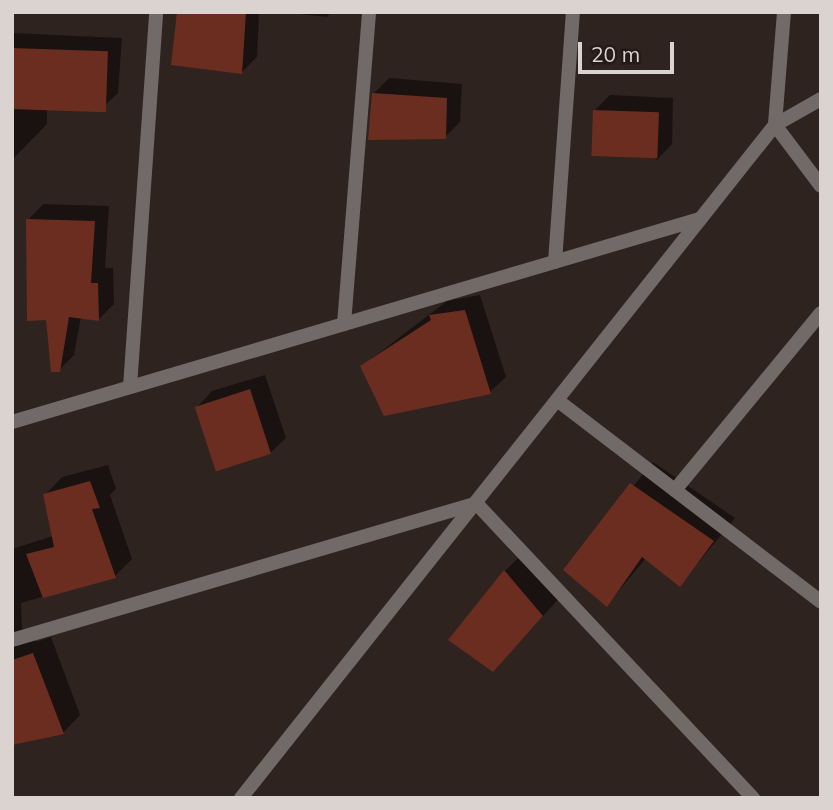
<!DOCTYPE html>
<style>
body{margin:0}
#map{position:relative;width:833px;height:810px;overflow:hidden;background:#2f2320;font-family:Mulish,sans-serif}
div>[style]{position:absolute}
.shadow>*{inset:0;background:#0007}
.building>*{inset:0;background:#6b2d1f;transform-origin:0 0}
.street>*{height:14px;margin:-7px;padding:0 7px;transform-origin:7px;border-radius:7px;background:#716a69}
span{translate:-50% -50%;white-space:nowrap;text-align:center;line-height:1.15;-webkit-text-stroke:6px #251a17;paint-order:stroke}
.frame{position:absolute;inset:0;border:14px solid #dbd3d0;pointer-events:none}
.scale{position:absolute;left:578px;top:42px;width:96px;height:32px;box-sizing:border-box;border:4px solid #dbd3d0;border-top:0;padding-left:9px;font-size:21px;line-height:24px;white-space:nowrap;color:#dbd3d0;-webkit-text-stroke:5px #251a17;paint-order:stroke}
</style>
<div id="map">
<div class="shadow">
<i style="clip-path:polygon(179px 12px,259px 12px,257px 57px,242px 72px)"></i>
<i style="clip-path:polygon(280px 12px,331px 12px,327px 17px)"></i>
<i style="clip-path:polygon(12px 33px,122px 38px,118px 93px,102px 108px,47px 108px,47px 124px,12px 160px)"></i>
<i style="clip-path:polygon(389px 78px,462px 84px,460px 122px,445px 137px,374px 93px)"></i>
<i style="clip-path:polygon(610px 95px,673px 98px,672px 144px,657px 160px,595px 110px)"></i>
<i style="clip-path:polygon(43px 204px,109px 206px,105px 268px,113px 268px,114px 304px,99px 319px,81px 317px,74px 355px,59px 370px,28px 220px)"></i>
<i style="clip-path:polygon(480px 295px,506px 377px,490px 392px,362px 366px,447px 301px)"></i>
<i style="clip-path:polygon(265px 375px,286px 438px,270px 453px,197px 407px,212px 391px)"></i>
<i style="clip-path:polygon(653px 462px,735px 518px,680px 585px,646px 558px,607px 605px,566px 569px)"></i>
<i style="clip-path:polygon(108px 465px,116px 489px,110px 495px,132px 559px,115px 576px,21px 603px,22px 629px,32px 632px,36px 642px,51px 637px,80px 715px,63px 733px,12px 743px,12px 549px,53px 536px,45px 495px,62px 477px)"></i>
<i style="clip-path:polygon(527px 549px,564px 593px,515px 647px,505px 571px)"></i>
</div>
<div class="building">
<i style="clip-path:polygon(177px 12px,246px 12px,242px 74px,171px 65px)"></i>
<i style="left:12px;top:48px;width:96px;height:61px;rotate:2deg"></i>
<i style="clip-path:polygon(372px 93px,447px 98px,446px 139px,368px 140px)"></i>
<i style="left:593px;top:110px;width:66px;height:46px;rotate:2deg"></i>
<i style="clip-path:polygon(26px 219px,95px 221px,91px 283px,98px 283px,99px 321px,69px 317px,60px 372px,51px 372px,46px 320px,27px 321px)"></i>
<i style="clip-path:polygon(465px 310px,491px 394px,384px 416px,360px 366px,431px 320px,429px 315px)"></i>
<i style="left:250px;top:389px;width:68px;height:58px;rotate:72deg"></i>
<i style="clip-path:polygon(90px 481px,100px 508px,92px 509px,116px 578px,43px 598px,26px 554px,54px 547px,43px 494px)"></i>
<i style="clip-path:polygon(630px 483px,714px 541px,680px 587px,642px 557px,607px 607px,563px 570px)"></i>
<i style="clip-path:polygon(504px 570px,543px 616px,493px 672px,448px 640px)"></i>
<i style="clip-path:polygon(33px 653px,64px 734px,12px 745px,12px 660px)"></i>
</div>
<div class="street">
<i style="left:784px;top:12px;width:113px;rotate:94.6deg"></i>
<i style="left:775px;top:125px;width:76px;rotate:53deg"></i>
<i style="left:555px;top:262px;width:251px;rotate:-85.9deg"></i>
<i style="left:344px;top:324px;width:313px;rotate:-85.4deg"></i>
<i style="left:130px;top:387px;width:376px;rotate:-86deg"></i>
<i style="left:557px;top:400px;width:332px;rotate:37.4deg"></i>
<i style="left:12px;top:422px;width:717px;rotate:-16.44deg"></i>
<i style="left:675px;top:490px;width:229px;rotate:-50.5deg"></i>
<i style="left:12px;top:640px;width:484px;rotate:-16.4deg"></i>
<i style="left:476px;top:503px;width:405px;rotate:46.8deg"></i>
<i style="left:241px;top:798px;width:859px;rotate:-51.57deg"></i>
<i style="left:775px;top:125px;width:53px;rotate:-29.5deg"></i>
</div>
<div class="frame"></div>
<div class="scale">20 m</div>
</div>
